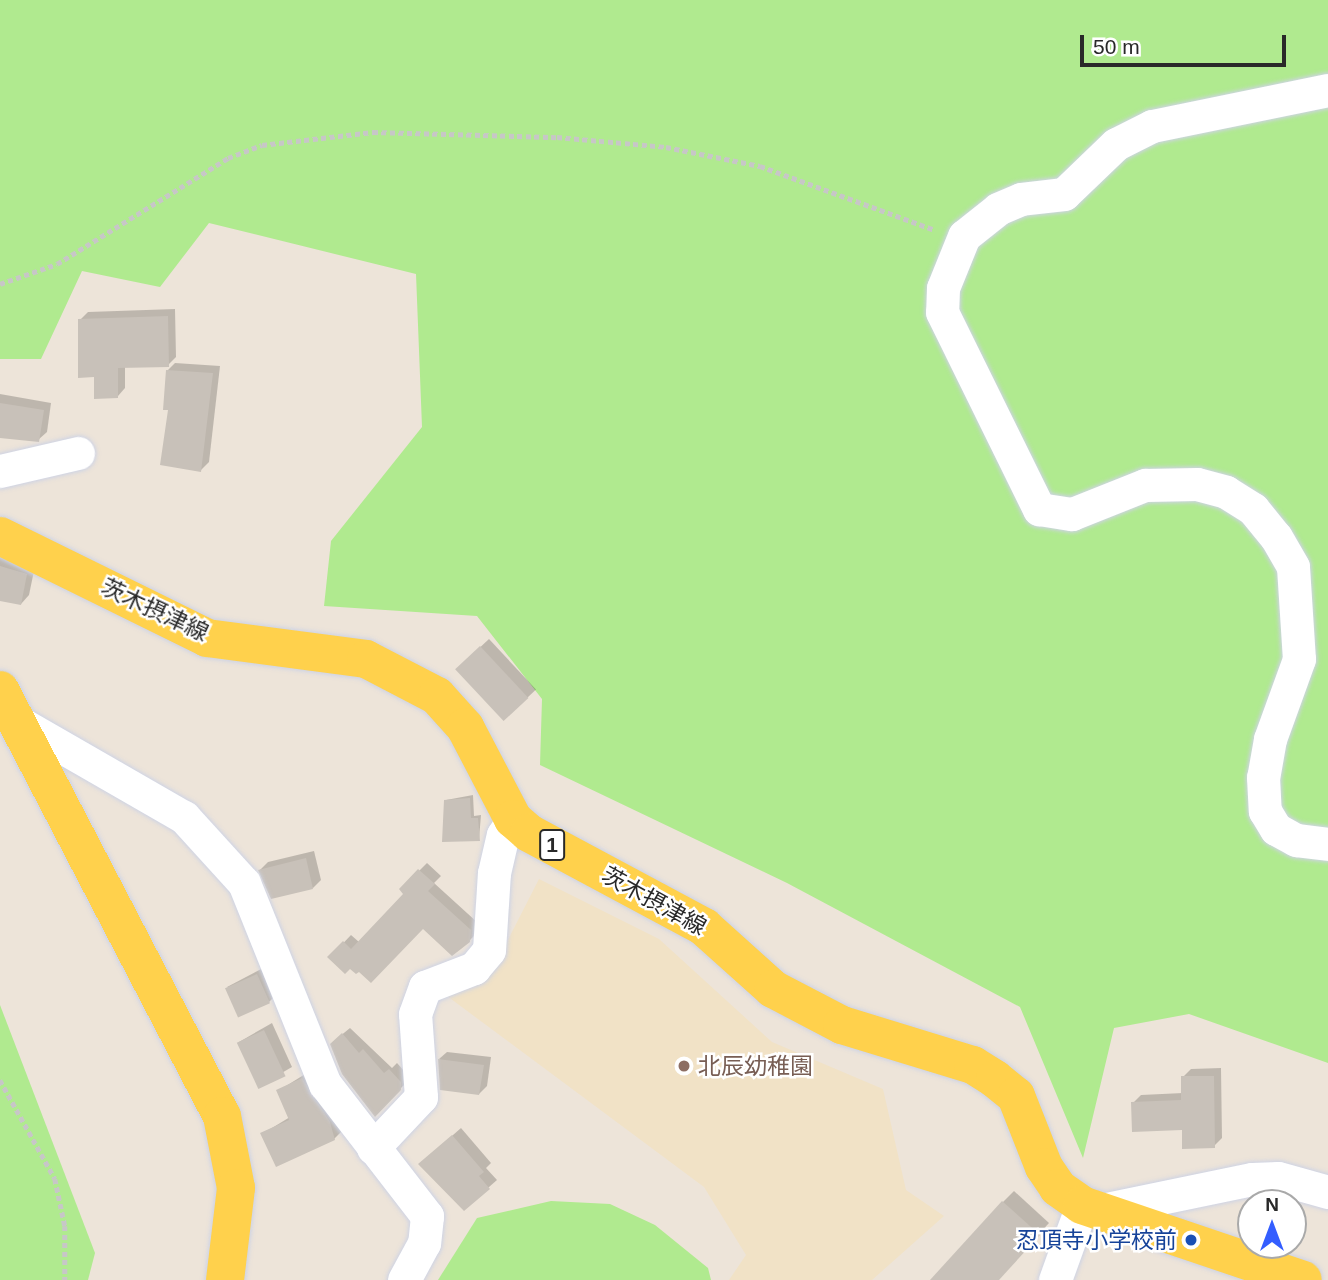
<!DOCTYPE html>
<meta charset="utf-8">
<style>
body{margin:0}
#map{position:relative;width:1328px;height:1280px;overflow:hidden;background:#ede4d9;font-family:Arial,"Noto Sans JP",sans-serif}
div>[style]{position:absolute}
.education>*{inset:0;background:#f1e2c6}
.green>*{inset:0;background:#b0ea8f}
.shadow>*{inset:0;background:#0003;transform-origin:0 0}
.building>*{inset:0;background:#c8c1b9;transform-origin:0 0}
.path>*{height:4.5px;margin-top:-2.25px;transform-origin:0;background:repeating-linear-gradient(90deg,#c7c7c7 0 5px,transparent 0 8.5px)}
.roads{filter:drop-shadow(0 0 2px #ced3e4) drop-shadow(0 0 2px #ced3e4)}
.street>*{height:33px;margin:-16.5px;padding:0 16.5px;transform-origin:16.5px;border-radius:16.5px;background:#fff}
.primary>*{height:38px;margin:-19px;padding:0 19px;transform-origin:19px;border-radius:19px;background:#ffd14c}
.dots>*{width:19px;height:19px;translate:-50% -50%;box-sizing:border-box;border:4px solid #fff;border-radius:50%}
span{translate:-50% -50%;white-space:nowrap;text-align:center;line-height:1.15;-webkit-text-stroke:5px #fff;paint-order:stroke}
.shield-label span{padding:2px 5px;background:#fff;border:2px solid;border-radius:5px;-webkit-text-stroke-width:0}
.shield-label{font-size:21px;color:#292929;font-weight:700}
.street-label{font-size:23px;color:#292929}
.education-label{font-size:23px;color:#785e54}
.left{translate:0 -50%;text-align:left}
.transit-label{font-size:23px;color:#164399}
.right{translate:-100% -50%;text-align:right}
.north{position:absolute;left:1237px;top:1189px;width:70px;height:70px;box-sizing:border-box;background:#fff;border:2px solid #a9a9a9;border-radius:50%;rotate:0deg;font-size:19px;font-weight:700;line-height:28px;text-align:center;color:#292929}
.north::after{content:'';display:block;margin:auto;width:24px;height:32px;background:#345eff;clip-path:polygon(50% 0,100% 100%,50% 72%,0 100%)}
.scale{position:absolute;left:1080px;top:35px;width:206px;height:32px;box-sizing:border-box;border:4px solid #292929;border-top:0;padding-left:9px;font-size:21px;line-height:24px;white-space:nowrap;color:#292929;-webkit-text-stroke:5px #fff;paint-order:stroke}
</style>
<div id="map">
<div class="education">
<i style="clip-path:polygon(539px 879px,659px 939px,772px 1042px,883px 1089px,906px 1190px,944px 1216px,872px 1280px,729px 1280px,746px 1255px,704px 1187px,443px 993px,492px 971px)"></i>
</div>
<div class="green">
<i style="clip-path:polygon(0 0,1328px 0,1328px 1063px,1189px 1014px,1114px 1028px,1083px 1158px,1020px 1007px,787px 883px,540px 765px,542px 699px,477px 616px,324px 606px,331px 541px,422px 427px,416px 274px,209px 223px,160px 287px,82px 271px,41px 359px,0 359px)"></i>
<i style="clip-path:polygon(0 1005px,95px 1253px,88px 1280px,0 1280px)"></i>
<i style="clip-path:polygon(551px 1201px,610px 1204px,655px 1225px,708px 1268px,711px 1280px,438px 1280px,477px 1218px)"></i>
</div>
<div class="shadow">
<i style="clip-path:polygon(175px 309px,176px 357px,168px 365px,125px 366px,125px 388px,118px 396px,96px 376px,80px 320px,88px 312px)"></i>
<i style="clip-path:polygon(175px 363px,220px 366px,209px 462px,201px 470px,170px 409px,167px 371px)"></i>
<i style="clip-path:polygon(0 394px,51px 403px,47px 432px,38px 440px,0 436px)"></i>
<i style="clip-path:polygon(0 557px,35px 566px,29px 595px,21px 604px,0 599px)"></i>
<i style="left:489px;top:639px;width:69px;height:43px;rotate:47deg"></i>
<i style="clip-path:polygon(473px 795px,474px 816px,481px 815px,479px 839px,446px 800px)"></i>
<i style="clip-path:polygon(314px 851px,321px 880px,313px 888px,260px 870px,268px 862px)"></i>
<i style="clip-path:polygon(427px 863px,441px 876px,434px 883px,478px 923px,477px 933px,469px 941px,423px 926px,359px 969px,330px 957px,351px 935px,359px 942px,406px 893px,401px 889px)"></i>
<i style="clip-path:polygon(265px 967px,277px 994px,269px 1002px,227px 987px)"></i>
<i style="clip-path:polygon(272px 1023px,292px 1067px,259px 1086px,239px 1042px)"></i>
<i style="clip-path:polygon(350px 1028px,392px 1068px,397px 1063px,407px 1074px,408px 1081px,375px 1114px,339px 1037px)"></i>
<i style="clip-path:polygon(447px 1052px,491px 1057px,487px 1086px,479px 1094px,439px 1059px)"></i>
<i style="clip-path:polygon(1221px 1068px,1222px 1138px,1214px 1146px,1133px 1103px,1141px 1095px,1183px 1093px,1183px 1077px,1191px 1069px)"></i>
<i style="clip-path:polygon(310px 1071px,342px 1131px,334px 1139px,262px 1134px,290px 1117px,278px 1091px)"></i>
<i style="clip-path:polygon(461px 1128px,491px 1163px,486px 1168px,497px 1180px,464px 1209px,429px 1156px)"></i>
<i style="clip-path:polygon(1014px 1191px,1049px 1223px,997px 1280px,1003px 1202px)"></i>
</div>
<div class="building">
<i style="clip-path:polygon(168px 316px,169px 367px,118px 368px,118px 398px,94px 399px,94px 377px,78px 378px,78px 319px)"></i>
<i style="clip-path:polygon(166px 370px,213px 373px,201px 472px,160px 465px,168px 410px,163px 410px)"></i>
<i style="clip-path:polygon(0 403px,44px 410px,39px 442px,0 438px)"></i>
<i style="clip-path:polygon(0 566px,27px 574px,21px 605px,0 601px)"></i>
<i style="left:480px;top:646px;width:71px;height:34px;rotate:47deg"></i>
<i style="clip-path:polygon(470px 798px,471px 818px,478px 818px,480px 841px,442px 842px,444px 800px)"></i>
<i style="clip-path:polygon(306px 858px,313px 889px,271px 899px,258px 870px)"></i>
<i style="clip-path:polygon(418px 869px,435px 884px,428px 891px,471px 930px,470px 942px,452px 956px,423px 929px,371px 983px,359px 972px,356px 974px,350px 969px,345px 974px,327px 957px,343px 941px,351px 949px,403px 894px,399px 889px)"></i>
<i style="left:257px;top:974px;width:32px;height:35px;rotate:66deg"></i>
<i style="left:264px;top:1030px;width:51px;height:30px;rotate:65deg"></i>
<i style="clip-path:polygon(342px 1033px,359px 1053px,363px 1049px,384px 1073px,389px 1069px,401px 1082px,401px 1090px,375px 1117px,342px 1074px,330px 1044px)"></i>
<i style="clip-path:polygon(438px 1059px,484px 1065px,479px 1095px,440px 1090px)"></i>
<i style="clip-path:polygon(1181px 1076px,1214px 1076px,1215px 1148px,1182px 1149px,1182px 1130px,1132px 1132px,1131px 1102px,1181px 1100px)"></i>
<i style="clip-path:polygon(302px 1078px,330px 1122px,335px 1140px,276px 1167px,260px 1133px,289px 1120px,276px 1090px)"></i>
<i style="clip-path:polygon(452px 1135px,484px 1172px,479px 1176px,490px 1189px,464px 1211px,418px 1164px)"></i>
<i style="clip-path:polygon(1002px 1201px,1040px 1235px,999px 1280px,930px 1280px)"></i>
</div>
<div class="path">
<i style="left:0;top:284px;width:60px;rotate:-19.3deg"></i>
<i style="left:57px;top:264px;width:201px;rotate:-31.8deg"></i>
<i style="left:228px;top:158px;width:36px;rotate:-21deg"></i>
<i style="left:262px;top:145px;width:112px;rotate:-6.7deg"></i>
<i style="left:373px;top:132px;width:184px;rotate:1.6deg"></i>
<i style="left:557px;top:137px;width:109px;rotate:5.2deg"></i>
<i style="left:666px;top:147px;width:96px;rotate:11.4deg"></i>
<i style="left:760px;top:166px;width:186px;rotate:20.1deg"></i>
<i style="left:0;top:1080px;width:113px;rotate:60.9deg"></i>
<i style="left:55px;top:1179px;width:48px;rotate:78deg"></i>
<i style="left:65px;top:1226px;width:54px;rotate:90deg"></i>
</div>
<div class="roads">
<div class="street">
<i style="left:1328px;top:90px;width:180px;rotate:168.4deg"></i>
<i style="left:1152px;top:126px;width:40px;rotate:153.4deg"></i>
<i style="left:1116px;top:144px;width:72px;rotate:136.1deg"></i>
<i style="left:1064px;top:194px;width:43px;rotate:173.4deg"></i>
<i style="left:1021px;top:199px;width:25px;rotate:157deg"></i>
<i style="left:998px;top:209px;width:43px;rotate:141.5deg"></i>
<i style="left:964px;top:236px;width:56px;rotate:112deg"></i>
<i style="left:943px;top:288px;width:24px;rotate:92deg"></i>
<i style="left:942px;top:312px;width:220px;rotate:63.8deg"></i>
<i style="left:1039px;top:509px;width:33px;rotate:9deg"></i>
<i style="left:1072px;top:514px;width:79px;rotate:-21.7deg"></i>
<i style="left:1145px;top:485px;width:52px;rotate:-1.1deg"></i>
<i style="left:1197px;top:484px;width:30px;rotate:15deg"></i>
<i style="left:1226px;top:492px;width:32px;rotate:32deg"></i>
<i style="left:1253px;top:509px;width:36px;rotate:51deg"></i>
<i style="left:1276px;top:537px;width:34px;rotate:60deg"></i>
<i style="left:1293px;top:567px;width:92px;rotate:86.3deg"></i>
<i style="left:1299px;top:659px;width:85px;rotate:109.9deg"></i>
<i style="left:1270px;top:739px;width:39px;rotate:100deg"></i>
<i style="left:1263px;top:777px;width:34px;rotate:87deg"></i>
<i style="left:1265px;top:811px;width:21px;rotate:59deg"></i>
<i style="left:1276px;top:829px;width:23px;rotate:29deg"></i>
<i style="left:1296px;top:840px;width:32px;rotate:7deg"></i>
<i style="left:0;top:471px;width:80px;rotate:-13deg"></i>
<i style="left:15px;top:720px;width:195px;rotate:29.9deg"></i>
<i style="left:184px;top:817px;width:89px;rotate:47.7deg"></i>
<i style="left:244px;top:883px;width:217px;rotate:68.1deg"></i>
<i style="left:325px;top:1084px;width:167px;rotate:52.3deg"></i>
<i style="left:427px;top:1216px;width:27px;rotate:96deg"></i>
<i style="left:424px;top:1243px;width:42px;rotate:118.4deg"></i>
<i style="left:373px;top:1148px;width:70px;rotate:-46.7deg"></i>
<i style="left:421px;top:1097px;width:83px;rotate:-94.1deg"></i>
<i style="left:415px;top:1014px;width:29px;rotate:-70deg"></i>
<i style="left:425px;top:987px;width:53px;rotate:-21.2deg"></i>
<i style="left:474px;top:968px;width:23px;rotate:-50deg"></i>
<i style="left:489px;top:950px;width:77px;rotate:-86.3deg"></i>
<i style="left:494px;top:873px;width:39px;rotate:-77deg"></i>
<i style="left:503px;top:835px;width:19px;rotate:-58deg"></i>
<i style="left:1102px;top:1210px;width:153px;rotate:-11.7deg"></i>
<i style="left:1252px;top:1179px;width:26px;rotate:-2deg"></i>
<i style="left:1278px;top:1178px;width:52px;rotate:15.6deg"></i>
<i style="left:1055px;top:1280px;width:80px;rotate:-70.2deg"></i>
</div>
<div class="primary">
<i style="left:0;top:536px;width:231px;rotate:26.2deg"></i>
<i style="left:207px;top:638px;width:160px;rotate:7.5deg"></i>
<i style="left:366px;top:659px;width:80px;rotate:27.5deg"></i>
<i style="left:437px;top:696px;width:42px;rotate:47.9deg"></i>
<i style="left:465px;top:727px;width:104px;rotate:62.4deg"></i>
<i style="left:513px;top:819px;width:21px;rotate:41deg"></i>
<i style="left:529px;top:833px;width:199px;rotate:28.2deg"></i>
<i style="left:704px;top:927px;width:93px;rotate:41.9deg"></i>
<i style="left:773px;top:989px;width:78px;rotate:27.6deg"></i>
<i style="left:842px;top:1025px;width:137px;rotate:17deg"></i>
<i style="left:973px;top:1065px;width:26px;rotate:32deg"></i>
<i style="left:995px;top:1079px;width:27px;rotate:39deg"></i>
<i style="left:1016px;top:1096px;width:76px;rotate:68.5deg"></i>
<i style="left:1044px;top:1167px;width:25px;rotate:56deg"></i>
<i style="left:1058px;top:1188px;width:29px;rotate:35deg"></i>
<i style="left:1082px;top:1205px;width:233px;rotate:18.7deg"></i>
<i style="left:0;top:690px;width:480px;rotate:62.5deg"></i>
<i style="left:222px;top:1116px;width:73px;rotate:79deg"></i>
<i style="left:236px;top:1188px;width:93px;rotate:96.8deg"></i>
</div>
</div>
<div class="dots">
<i style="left:684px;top:1066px;background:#8d6e63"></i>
<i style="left:1191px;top:1240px;background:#1a4fb4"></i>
</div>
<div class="shield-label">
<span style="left:552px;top:845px">1</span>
</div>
<div class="street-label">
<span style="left:155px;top:610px;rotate:25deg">茨木摂津線</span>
<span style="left:654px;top:901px;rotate:29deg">茨木摂津線</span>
</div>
<div class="education-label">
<span class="left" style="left:698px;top:1066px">北辰幼稚園</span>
</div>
<div class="transit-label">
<span class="right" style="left:1177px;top:1240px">忍頂寺小学校前</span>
</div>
<div class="north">N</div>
<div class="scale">50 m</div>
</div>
